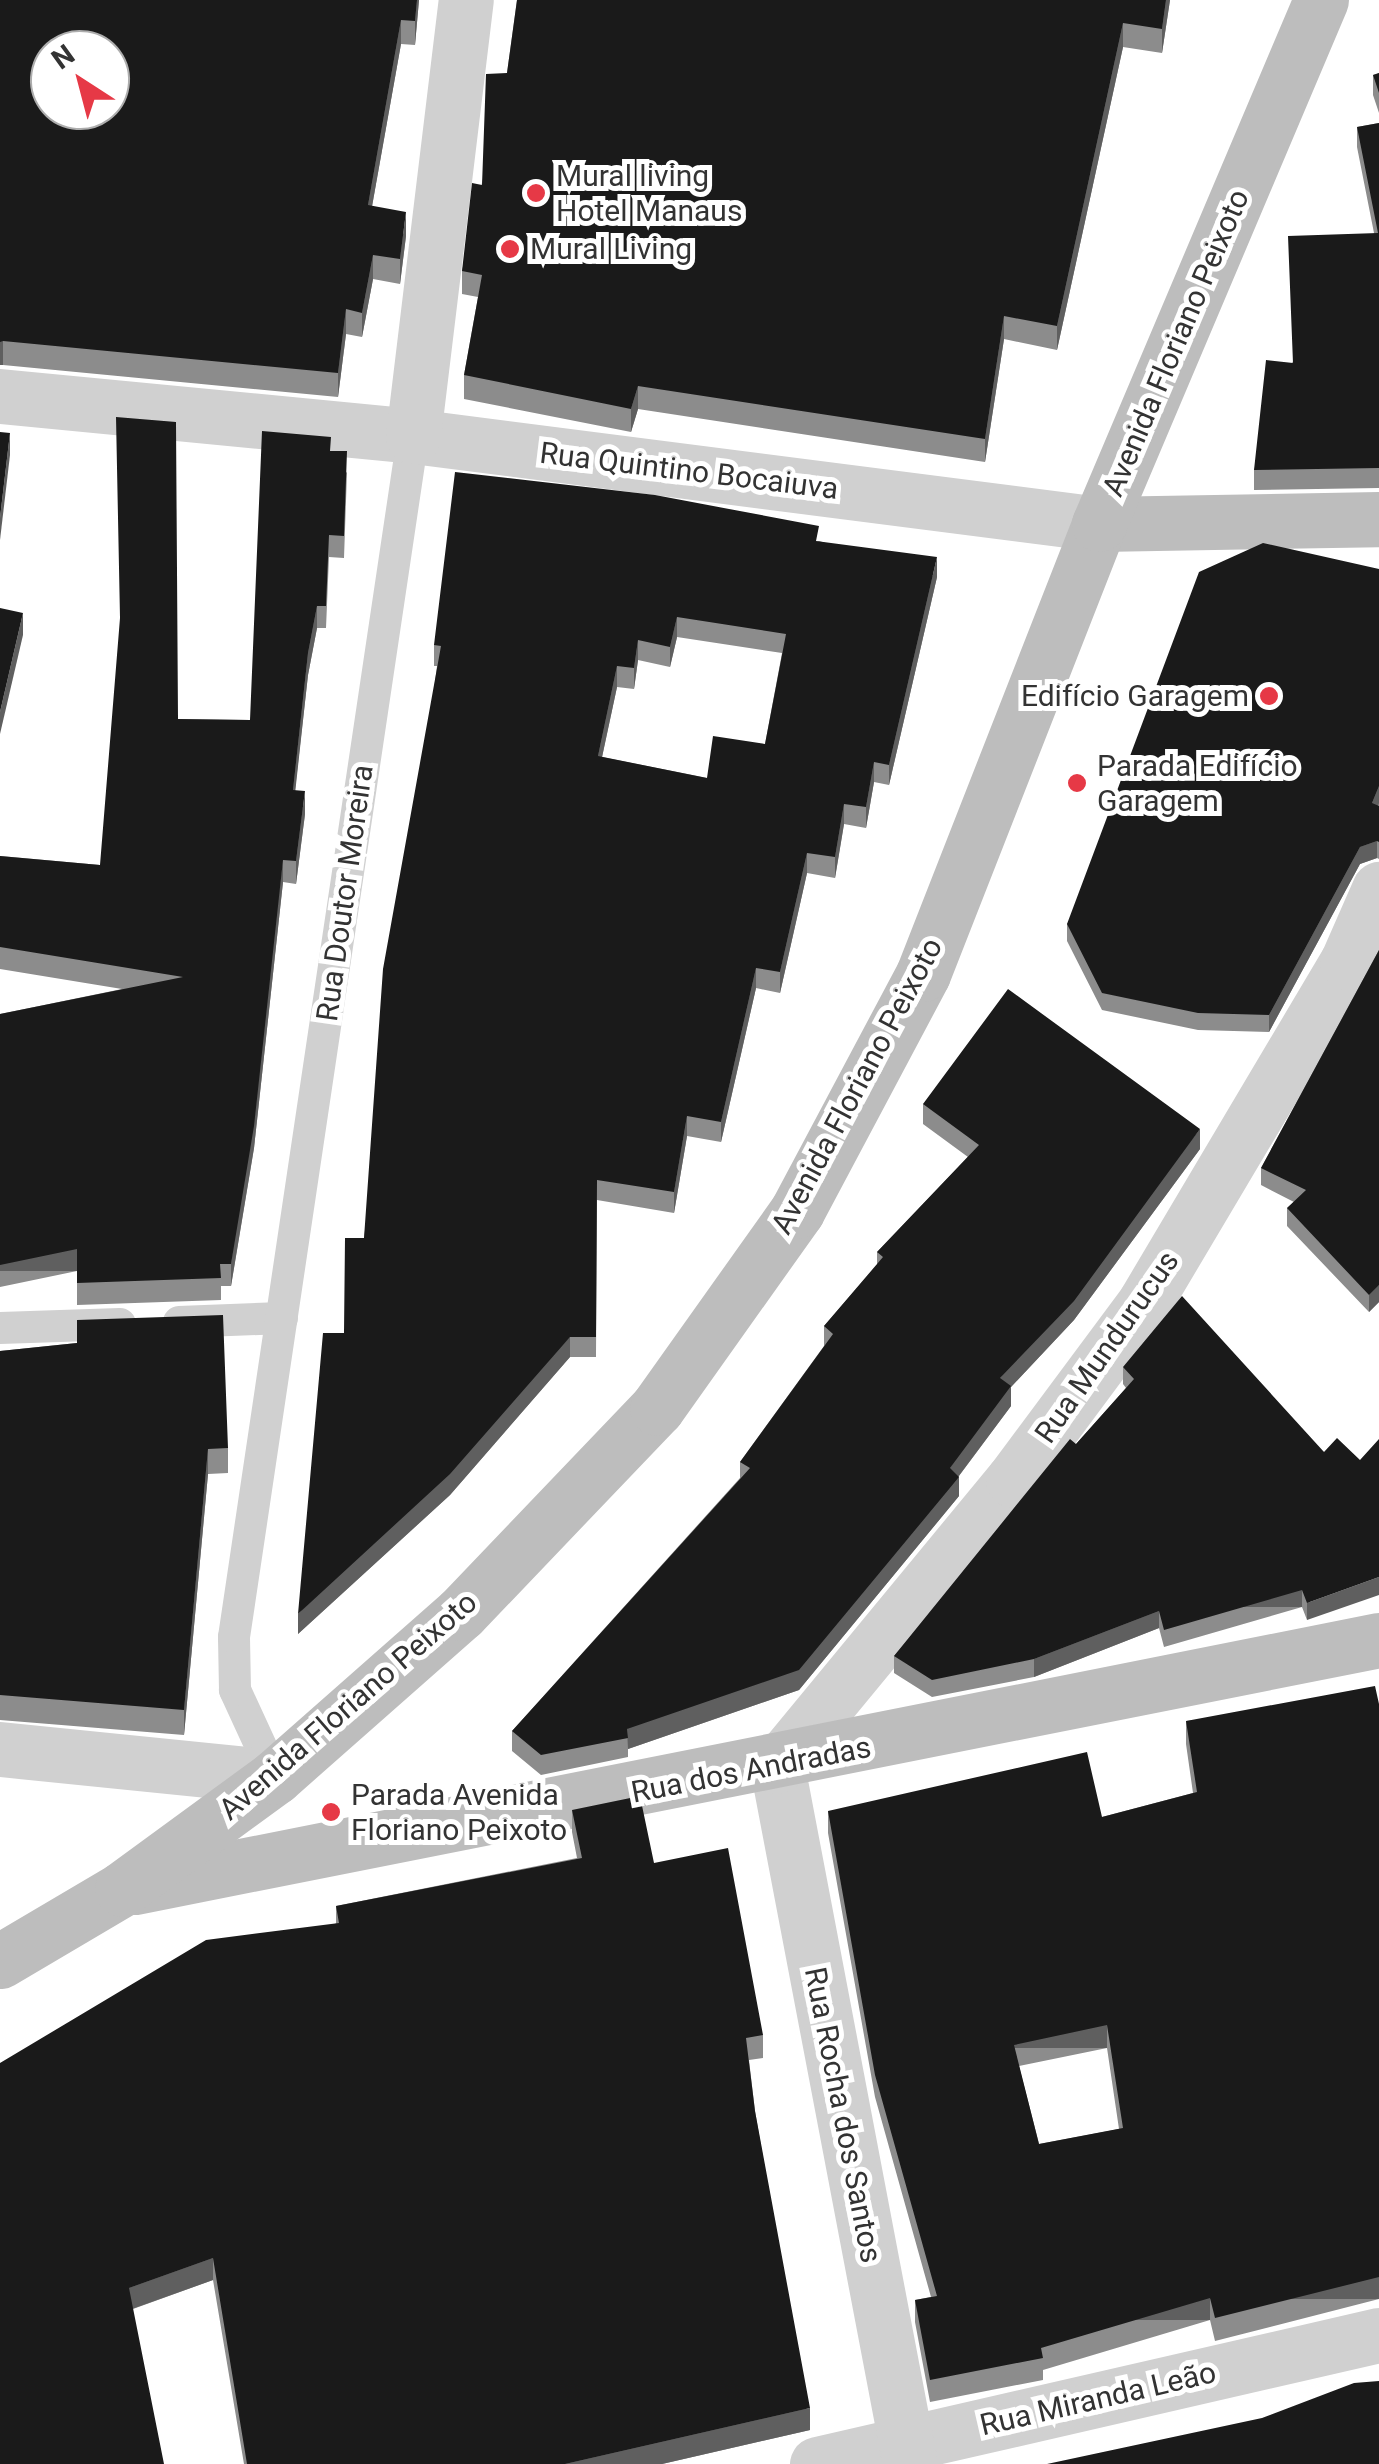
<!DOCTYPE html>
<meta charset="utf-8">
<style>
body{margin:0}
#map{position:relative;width:1379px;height:2464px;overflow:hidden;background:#fff;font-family:Roboto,sans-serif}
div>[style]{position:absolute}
.lane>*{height:32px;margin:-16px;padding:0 16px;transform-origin:16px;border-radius:16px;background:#d0d0d0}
.street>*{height:55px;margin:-27.5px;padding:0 27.5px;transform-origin:27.5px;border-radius:27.5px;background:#d0d0d0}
.secondary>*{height:55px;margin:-27.5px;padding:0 27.5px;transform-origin:27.5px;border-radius:27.5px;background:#bdbdbd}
.wall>*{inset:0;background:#8c8c8c}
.shaded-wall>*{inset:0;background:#5f5f5f;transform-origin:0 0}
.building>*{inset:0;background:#1a1a1a}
.dots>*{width:28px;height:28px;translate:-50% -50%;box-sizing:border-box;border:5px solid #fff;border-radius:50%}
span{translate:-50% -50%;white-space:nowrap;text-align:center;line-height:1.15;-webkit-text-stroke:10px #fff;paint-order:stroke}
.poi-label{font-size:30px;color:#333}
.left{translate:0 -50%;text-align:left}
.right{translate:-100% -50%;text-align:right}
.street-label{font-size:30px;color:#333}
.north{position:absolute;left:30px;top:30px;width:100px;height:100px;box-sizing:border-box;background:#fff;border:2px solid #adadad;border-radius:50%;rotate:324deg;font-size:28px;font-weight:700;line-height:40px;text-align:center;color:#333}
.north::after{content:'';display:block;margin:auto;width:35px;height:45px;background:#e63946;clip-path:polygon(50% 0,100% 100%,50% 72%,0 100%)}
</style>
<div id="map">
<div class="lane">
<i style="left:179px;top:1322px;width:103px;rotate:-2.2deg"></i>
<i style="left:0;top:1328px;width:120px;rotate:-1.9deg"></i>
<i style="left:275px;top:1777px;width:96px;rotate:-114.7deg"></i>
<i style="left:235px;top:1690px;width:53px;rotate:-91.1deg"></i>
<i style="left:234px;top:1637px;width:1214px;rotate:-81.52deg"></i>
</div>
<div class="street">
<i style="left:0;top:396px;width:415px;rotate:5.5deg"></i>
<i style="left:413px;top:436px;width:692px;rotate:7.31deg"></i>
<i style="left:413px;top:436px;width:439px;rotate:-83.1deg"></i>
<i style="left:0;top:1749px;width:276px;rotate:5.8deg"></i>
<i style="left:817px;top:2464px;width:577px;rotate:-12.93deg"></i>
<i style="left:910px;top:2464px;width:711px;rotate:-100.79deg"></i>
<i style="left:777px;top:1766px;width:371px;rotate:-50.5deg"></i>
<i style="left:1013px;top:1480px;width:222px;rotate:-53.4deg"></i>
<i style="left:1145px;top:1302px;width:395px;rotate:-59.3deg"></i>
<i style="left:1347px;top:962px;width:80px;rotate:-66.3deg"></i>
</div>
<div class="secondary">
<i style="left:1099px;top:524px;width:280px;rotate:-1deg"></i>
<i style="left:135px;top:1887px;width:1268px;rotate:-11.23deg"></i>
<i style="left:0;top:1961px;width:142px;rotate:-30.5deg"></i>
<i style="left:122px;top:1889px;width:190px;rotate:-36.2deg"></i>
<i style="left:275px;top:1777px;width:248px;rotate:-41.4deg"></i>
<i style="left:461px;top:1613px;width:284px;rotate:-46.3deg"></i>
<i style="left:657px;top:1408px;width:242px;rotate:-54.6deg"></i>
<i style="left:797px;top:1211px;width:268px;rotate:-62deg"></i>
<i style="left:923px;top:974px;width:483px;rotate:-68.6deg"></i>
<i style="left:1099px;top:524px;width:569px;rotate:-67.04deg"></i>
</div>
<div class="wall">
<i style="clip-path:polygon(0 0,419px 0,415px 45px,401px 44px,372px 206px,406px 236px,400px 284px,373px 279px,362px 337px,346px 334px,338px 397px,3px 365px)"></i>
<i style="clip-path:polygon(517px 0,1170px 0,1162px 53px,1123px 47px,1057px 350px,1004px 339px,985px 462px,638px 409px,631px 432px,464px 399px,464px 375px,478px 297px,462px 294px,462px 271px,507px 73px)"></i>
<i style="clip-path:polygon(1379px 73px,1379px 113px,1373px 95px,1373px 75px)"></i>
<i style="clip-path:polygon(1379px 123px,1379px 488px,1254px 490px,1254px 470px,1292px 363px,1374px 233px,1357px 147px,1357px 127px)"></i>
<i style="clip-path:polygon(331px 451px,347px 473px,344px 558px,329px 557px,326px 628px,317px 628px,308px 675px,295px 790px,305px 814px,296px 884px,283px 882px,254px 1148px,231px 1286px,221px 1286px,221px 1300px,77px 1305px,77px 1271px,0 1287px,0 1014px,122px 989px,0 969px,0 856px,100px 865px,178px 719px,250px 720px)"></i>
<i style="clip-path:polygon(evenodd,819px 541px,937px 577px,889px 785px,874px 782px,866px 828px,844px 824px,835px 878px,807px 873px,780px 993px,756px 988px,721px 1142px,687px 1136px,674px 1213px,597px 1200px,596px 1357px,570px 1357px,450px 1495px,298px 1634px,344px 1333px,364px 1238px,437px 666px,434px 666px,434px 645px,819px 541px,677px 637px,782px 653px,765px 744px,707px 778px,602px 757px,617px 687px,634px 689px,638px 660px,670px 667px,677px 637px)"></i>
<i style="clip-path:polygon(1379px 569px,1379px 859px,1377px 858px,1360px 864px,1269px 1032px,1198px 1030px,1102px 1010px,1067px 941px,1067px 924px)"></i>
<i style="clip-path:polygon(1379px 950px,1379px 1302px,1369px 1312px,1287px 1226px,1287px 1208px,1294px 1202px,1261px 1185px,1261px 1168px)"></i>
<i style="clip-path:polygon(923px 1104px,1200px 1149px,1074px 1320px,1011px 1387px,1011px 1406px,959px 1476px,959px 1496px,799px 1690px,628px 1749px,628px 1757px,541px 1775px,512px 1751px,512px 1731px,740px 1478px,740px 1462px,824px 1346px,824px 1326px,877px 1265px,877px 1252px,968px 1157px,923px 1124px)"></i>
<i style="clip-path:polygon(77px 1343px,228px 1448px,228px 1473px,208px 1474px,184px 1735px,0 1720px,0 1351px)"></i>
<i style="clip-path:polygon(1123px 1367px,1324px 1452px,1307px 1620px,1302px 1607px,1164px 1647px,1159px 1628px,1034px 1677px,932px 1697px,894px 1673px,894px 1656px,1076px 1444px,1126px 1388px,1123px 1384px)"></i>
<i style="clip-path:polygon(evenodd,1379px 1704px,1379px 2299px,1215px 2341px,1210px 2320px,1043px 2370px,1043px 2380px,930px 2402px,915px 2322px,915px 2300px,931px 2297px,875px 2097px,828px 1833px,828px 1811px,1102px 1817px,1193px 1793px,1186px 1744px,1186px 1721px,1379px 1704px,1107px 2048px,1119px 2129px,1039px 2144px,1019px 2066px,1107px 2048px)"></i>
<i style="clip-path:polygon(572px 1810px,654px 1863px,763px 2035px,763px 2058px,749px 2060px,755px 2111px,810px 2430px,662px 2464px,244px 2464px,213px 2280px,133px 2309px,0 2464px,336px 1923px,336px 1906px,577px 1858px,572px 1832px)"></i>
</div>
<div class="shaded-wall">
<i style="clip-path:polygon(417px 0,419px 0,415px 45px,415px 21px)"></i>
<i style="clip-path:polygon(1166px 0,1170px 0,1162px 53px,1162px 29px)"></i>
<i style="clip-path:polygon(401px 20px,401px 44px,368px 229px,368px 205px)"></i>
<i style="clip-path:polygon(1123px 23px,1123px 47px,1057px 350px,1057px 326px)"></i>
<i style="clip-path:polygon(406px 212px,406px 236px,400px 284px,400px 259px)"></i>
<i style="clip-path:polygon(373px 255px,373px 279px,362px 337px,362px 313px)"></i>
<i style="clip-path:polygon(346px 309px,346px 334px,338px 397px,338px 373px)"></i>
<i style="clip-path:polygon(1004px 316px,1004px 339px,985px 462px,985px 439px)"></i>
<i style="left:3px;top:341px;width:24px;height:3px;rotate:90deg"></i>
<i style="clip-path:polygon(638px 386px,638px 409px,631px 432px,631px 409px)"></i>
<i style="clip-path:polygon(10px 433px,10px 455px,0 540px,0 518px)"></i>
<i style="clip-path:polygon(937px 557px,937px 577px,889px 785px,889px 765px)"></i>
<i style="clip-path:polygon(317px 606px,317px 628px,308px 675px,293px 812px,293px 790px,308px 653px)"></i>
<i style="clip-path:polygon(23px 613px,23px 635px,0 734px,0 712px)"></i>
<i style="clip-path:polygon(677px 617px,677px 637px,670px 667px,670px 647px)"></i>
<i style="clip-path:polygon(638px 640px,638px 660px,634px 689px,634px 668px)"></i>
<i style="clip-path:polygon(617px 666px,617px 687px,598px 776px,598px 756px)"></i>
<i style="clip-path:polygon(874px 762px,874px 782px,866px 828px,866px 807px)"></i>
<i style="clip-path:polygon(1379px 786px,1379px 803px,1372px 821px,1372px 803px)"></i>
<i style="clip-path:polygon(305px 791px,305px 814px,296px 884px,296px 861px)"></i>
<i style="clip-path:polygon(844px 804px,844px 824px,835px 878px,835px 857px)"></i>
<i style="clip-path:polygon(1377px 841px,1377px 858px,1360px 864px,1269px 1032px,1269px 1015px,1360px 847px)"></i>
<i style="clip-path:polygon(807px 853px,807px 873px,780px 993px,780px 972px)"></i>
<i style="clip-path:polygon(283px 860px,283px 882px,254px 1148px,231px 1286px,231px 1264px)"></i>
<i style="clip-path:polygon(756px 968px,756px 988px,721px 1142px,721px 1122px)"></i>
<i style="clip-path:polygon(687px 1116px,687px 1136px,674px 1213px,674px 1192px)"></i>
<i style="clip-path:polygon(1200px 1129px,1200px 1149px,1074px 1320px,1011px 1387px,1011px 1406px,952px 1485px,959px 1477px,959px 1496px,799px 1690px,628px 1749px,627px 1729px,950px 1468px,1000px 1378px)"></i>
<i style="left:77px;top:1249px;width:22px;height:79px;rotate:90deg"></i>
<i style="clip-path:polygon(1379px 1285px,1379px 1302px,1369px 1312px,1369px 1295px)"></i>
<i style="clip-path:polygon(570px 1337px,570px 1357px,450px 1495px,298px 1634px,298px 1614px)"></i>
<i style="clip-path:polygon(208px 1449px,208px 1474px,184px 1735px,184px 1710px)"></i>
<i style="clip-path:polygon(1379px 1577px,1379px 1595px,1307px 1620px,1307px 1603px)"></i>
<i style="left:1302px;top:1590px;width:17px;height:144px;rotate:90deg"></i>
<i style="clip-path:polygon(1159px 1611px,1159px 1628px,1034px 1677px,1034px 1659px)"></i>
<i style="left:1107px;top:2025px;width:23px;height:95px;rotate:90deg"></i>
<i style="clip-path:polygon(213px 2258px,213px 2280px,129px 2310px,129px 2288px)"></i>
<i style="left:1379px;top:2277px;width:22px;height:169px;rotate:90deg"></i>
<i style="left:1210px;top:2298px;width:22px;height:176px;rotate:90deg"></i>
<i style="clip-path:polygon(810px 2408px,810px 2430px,662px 2464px,565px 2464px)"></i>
</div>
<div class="building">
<i style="clip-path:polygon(evenodd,0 0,417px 0,415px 21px,401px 20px,368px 205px,406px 212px,400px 259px,373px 255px,362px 313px,346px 309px,338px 373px,3px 341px,0 342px,0 0,50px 50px,110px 50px,110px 110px,50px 110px,50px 50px)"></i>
<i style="clip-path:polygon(517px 0,1166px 0,1162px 29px,1123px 23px,1057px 326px,1004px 316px,985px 439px,638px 386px,631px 409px,464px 375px,482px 275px,462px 271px,472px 183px,482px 185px,486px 74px,507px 73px)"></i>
<i style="clip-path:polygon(1379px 73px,1379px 93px,1373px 75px)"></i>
<i style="clip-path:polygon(1379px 123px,1379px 468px,1254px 470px,1266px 360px,1293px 363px,1288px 236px,1378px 233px,1357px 127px)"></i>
<i style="clip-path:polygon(116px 417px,176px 422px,178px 719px,250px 720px,262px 431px,331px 437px,330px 451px,347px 451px,344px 536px,329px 535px,326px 606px,317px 606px,308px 653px,293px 790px,305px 791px,296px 861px,283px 860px,254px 1126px,231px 1264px,220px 1264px,221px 1278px,77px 1283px,77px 1249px,0 1265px,0 1014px,183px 977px,0 947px,0 856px,100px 865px,120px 618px)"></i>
<i style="clip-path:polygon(0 432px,10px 433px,0 518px)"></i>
<i style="clip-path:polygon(evenodd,455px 472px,655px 495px,819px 526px,816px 541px,937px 557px,889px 765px,874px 762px,866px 807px,844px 804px,835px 857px,807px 853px,780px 972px,756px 968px,721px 1122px,687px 1116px,674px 1192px,597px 1180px,596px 1337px,570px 1337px,450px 1474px,298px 1614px,323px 1333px,344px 1333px,345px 1238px,364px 1238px,383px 969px,441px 646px,434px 645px,455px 472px,677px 617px,786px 634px,765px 744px,713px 736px,707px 778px,598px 756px,617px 666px,634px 668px,638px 640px,670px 647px,677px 617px)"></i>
<i style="clip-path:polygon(1263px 543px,1379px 569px,1379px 786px,1372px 803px,1379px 806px,1379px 842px,1377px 841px,1360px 847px,1269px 1015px,1198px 1013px,1102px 993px,1067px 924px,1199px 572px)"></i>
<i style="clip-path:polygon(0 608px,23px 613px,0 712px)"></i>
<i style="clip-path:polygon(1379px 950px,1379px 1285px,1369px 1295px,1287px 1208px,1306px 1190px,1261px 1168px)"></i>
<i style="clip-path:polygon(1008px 989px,1200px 1129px,1074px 1301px,1000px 1378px,1011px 1386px,950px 1468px,959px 1477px,799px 1670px,627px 1729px,628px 1738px,541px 1755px,512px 1731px,750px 1468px,740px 1462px,833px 1334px,824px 1326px,883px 1257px,877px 1252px,979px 1145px,923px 1104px)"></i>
<i style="clip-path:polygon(1182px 1296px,1324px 1452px,1337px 1438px,1360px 1460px,1379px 1439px,1379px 1577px,1307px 1603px,1302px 1590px,1164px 1630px,1159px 1611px,1034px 1659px,932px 1680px,894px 1656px,1070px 1439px,1076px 1444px,1134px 1379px,1123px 1367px)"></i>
<i style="clip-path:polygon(223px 1315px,228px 1448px,208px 1449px,184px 1710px,0 1695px,0 1351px,77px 1343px,77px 1320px)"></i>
<i style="clip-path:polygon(evenodd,1375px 1686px,1379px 1704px,1379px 2277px,1215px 2318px,1210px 2298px,1041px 2348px,1043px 2358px,930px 2380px,915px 2300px,937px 2296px,875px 2075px,828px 1811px,1087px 1752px,1102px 1817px,1197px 1792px,1186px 1721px,1375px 1686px,1107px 2025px,1123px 2128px,1039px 2144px,1014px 2045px,1107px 2025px)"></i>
<i style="clip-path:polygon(640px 1796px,654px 1863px,728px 1848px,763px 2035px,746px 2038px,755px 2111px,810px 2408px,565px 2464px,247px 2464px,213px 2258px,129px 2288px,164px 2464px,0 2464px,0 2063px,206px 1940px,339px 1923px,336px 1906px,582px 1858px,572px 1810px)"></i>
<i style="clip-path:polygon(1379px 2381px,1379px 2464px,1047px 2464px,1262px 2418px,1354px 2383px)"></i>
</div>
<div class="dots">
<i style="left:536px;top:193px;background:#e63946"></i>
<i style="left:510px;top:249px;background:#e63946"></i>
<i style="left:1269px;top:696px;background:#e63946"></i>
<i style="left:1077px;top:783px;background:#e63946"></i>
<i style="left:331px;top:1812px;background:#e63946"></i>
</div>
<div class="poi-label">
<span class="left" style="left:556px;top:193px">Mural living<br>Hotel Manaus</span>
<span class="left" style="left:530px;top:249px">Mural Living</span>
<span class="right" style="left:1249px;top:696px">Edifício Garagem</span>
<span class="left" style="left:1097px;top:783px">Parada Edifício<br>Garagem</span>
<span class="left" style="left:351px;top:1812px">Parada Avenida<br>Floriano Peixoto</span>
</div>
<div class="street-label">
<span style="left:1176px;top:343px;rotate:-67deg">Avenida Floriano Peixoto</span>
<span style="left:689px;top:471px;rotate:7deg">Rua Quintino Bocaiuva</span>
<span style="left:345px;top:893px;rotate:-82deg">Rua Doutor Moreira</span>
<span style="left:857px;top:1086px;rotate:-62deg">Avenida Floriano Peixoto</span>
<span style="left:1107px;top:1347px;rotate:-55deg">Rua Mundurucus</span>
<span style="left:348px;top:1706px;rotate:-41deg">Avenida Floriano Peixoto</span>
<span style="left:751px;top:1770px;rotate:-11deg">Rua dos Andradas</span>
<span style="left:843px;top:2115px;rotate:79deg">Rua Rocha dos Santos</span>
<span style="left:1098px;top:2399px;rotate:-13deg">Rua Miranda Leão</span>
</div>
<div class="north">N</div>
</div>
